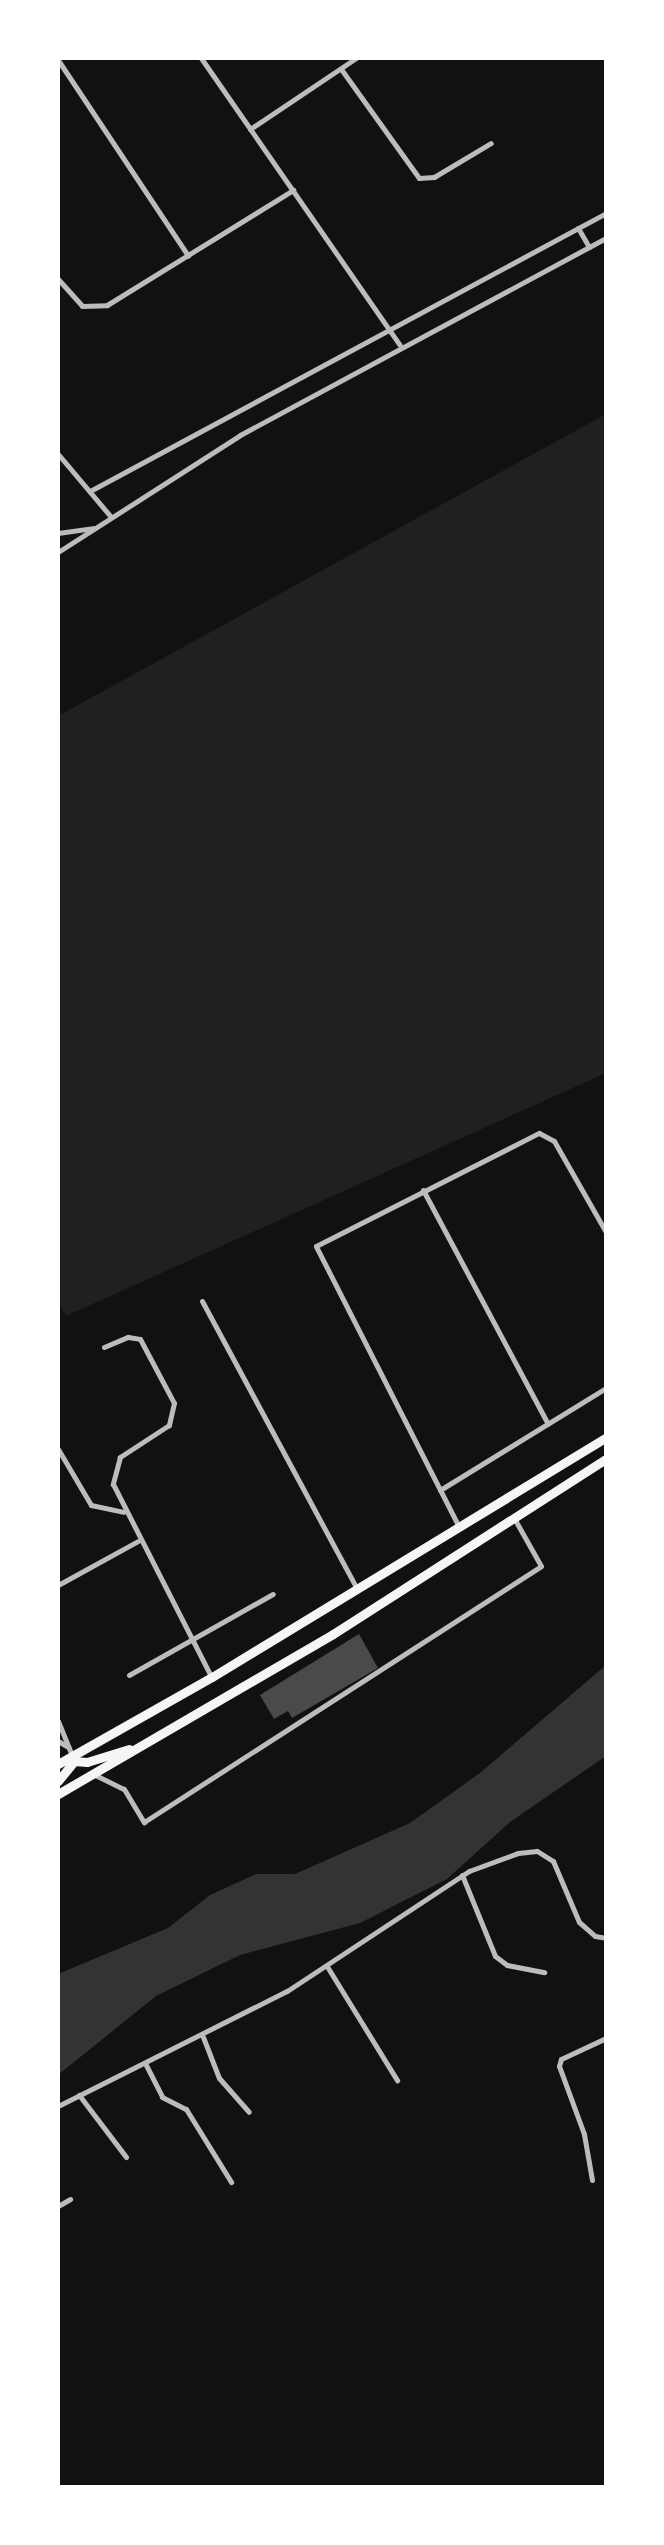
<!DOCTYPE html>
<style>
body{margin:0}
#map{position:relative;width:664px;height:2545px;overflow:hidden;background:#111;font-family:Overpass,sans-serif}
div>[style]{position:absolute}
.green>*{inset:0;background:#202020}
.water>*{inset:0;background:#333}
.building>*{inset:0;background:#4a4a4a}
.minor>*{height:5px;margin:-2.5px;padding:0 2.5px;transform-origin:2.5px;border-radius:2.5px;background:#bcbcbc}
.trunk>*{height:9px;margin:-4.5px;padding:0 4.5px;transform-origin:4.5px;border-radius:4.5px;background:#f5f5f5}
span{translate:-50% -50%;white-space:nowrap;text-align:center;line-height:1.15;-webkit-text-stroke:6px #fff;paint-order:stroke}
.frame{position:absolute;inset:0;border:60px solid #fff;pointer-events:none}
</style>
<div id="map">
<div class="green">
<i style="clip-path:polygon(606px 414px,606px 1073px,66px 1316px,58px 1301px,58px 716px)"></i>
</div>
<div class="water">
<i style="clip-path:polygon(606px 1665px,606px 1756px,510px 1822px,447px 1879px,360px 1923px,240px 1955px,156px 1996px,58px 2075px,58px 1974px,168px 1928px,210px 1895px,256px 1874px,295px 1874px,410px 1823px,480px 1773px)"></i>
</div>
<div class="building">
<i style="clip-path:polygon(359px 1634px,378px 1668px,292px 1718px,288px 1711px,274px 1719px,260px 1695px)"></i>
</div>
<div class="minor">
<i style="left:201px;top:58px;width:349px;rotate:55.3deg"></i>
<i style="left:58px;top:60px;width:235px;rotate:56.4deg"></i>
<i style="left:341px;top:69px;width:134px;rotate:54.4deg"></i>
<i style="left:419px;top:178px;width:15px;rotate:-4deg"></i>
<i style="left:434px;top:177px;width:66px;rotate:-30.8deg"></i>
<i style="left:250px;top:129px;width:128px;rotate:-33.8deg"></i>
<i style="left:578px;top:228px;width:22px;rotate:60deg"></i>
<i style="left:58px;top:279px;width:36px;rotate:48deg"></i>
<i style="left:82px;top:306px;width:25px;rotate:-2deg"></i>
<i style="left:107px;top:305px;width:219px;rotate:-31.7deg"></i>
<i style="left:58px;top:454px;width:82px;rotate:49.9deg"></i>
<i style="left:90px;top:491px;width:586px;rotate:-28.31deg"></i>
<i style="left:58px;top:533px;width:35px;rotate:-8deg"></i>
<i style="left:58px;top:552px;width:216px;rotate:-32.7deg"></i>
<i style="left:240px;top:435px;width:416px;rotate:-28.3deg"></i>
<i style="left:423px;top:1190px;width:265px;rotate:61.9deg"></i>
<i style="left:202px;top:1301px;width:327px;rotate:61.7deg"></i>
<i style="left:104px;top:1347px;width:26px;rotate:-23deg"></i>
<i style="left:128px;top:1337px;width:12px;rotate:9deg"></i>
<i style="left:140px;top:1339px;width:72px;rotate:62deg"></i>
<i style="left:174px;top:1403px;width:23px;rotate:103deg"></i>
<i style="left:169px;top:1425px;width:59px;rotate:146.9deg"></i>
<i style="left:120px;top:1457px;width:28px;rotate:105deg"></i>
<i style="left:113px;top:1484px;width:216px;rotate:63deg"></i>
<i style="left:58px;top:1449px;width:65px;rotate:59.5deg"></i>
<i style="left:91px;top:1505px;width:33px;rotate:12deg"></i>
<i style="left:440px;top:1490px;width:195px;rotate:-31.6deg"></i>
<i style="left:459px;top:1527px;width:315px;rotate:-117deg"></i>
<i style="left:316px;top:1246px;width:250px;rotate:-26.9deg"></i>
<i style="left:539px;top:1133px;width:17px;rotate:28deg"></i>
<i style="left:554px;top:1141px;width:105px;rotate:60.3deg"></i>
<i style="left:58px;top:1585px;width:91px;rotate:-28.8deg"></i>
<i style="left:129px;top:1675px;width:165px;rotate:-29.4deg"></i>
<i style="left:58px;top:1721px;width:38px;rotate:68deg"></i>
<i style="left:58px;top:1741px;width:12px;rotate:31deg"></i>
<i style="left:93px;top:1774px;width:34px;rotate:26deg"></i>
<i style="left:124px;top:1789px;width:39px;rotate:59deg"></i>
<i style="left:144px;top:1822px;width:472px;rotate:-32.8deg"></i>
<i style="left:541px;top:1566px;width:55px;rotate:-119.4deg"></i>
<i style="left:462px;top:1875px;width:87px;rotate:67.8deg"></i>
<i style="left:495px;top:1956px;width:15px;rotate:37deg"></i>
<i style="left:507px;top:1965px;width:38px;rotate:11deg"></i>
<i style="left:328px;top:1968px;width:132px;rotate:58.4deg"></i>
<i style="left:203px;top:2037px;width:44px;rotate:68.7deg"></i>
<i style="left:219px;top:2078px;width:45px;rotate:48.6deg"></i>
<i style="left:145px;top:2063px;width:38px;rotate:63deg"></i>
<i style="left:162px;top:2097px;width:27px;rotate:27deg"></i>
<i style="left:186px;top:2109px;width:86px;rotate:58.3deg"></i>
<i style="left:79px;top:2095px;width:78px;rotate:52.8deg"></i>
<i style="left:58px;top:2106px;width:256px;rotate:-26.7deg"></i>
<i style="left:287px;top:1991px;width:218px;rotate:-33.4deg"></i>
<i style="left:469px;top:1871px;width:52px;rotate:-20.2deg"></i>
<i style="left:518px;top:1853px;width:19px;rotate:-6deg"></i>
<i style="left:537px;top:1851px;width:19px;rotate:32deg"></i>
<i style="left:553px;top:1861px;width:66px;rotate:66.9deg"></i>
<i style="left:579px;top:1922px;width:21px;rotate:41deg"></i>
<i style="left:595px;top:1936px;width:11px;rotate:10deg"></i>
<i style="left:592px;top:2180px;width:47px;rotate:-99.9deg"></i>
<i style="left:584px;top:2134px;width:72px;rotate:-110.2deg"></i>
<i style="left:559px;top:2066px;width:7px;rotate:-74deg"></i>
<i style="left:561px;top:2059px;width:50px;rotate:-25deg"></i>
<i style="left:58px;top:2206px;width:14px;rotate:-30deg"></i>
</div>
<div class="trunk">
<i style="left:74px;top:1761px;width:13px;rotate:4deg"></i>
<i style="left:87px;top:1762px;width:44px;rotate:-17.2deg"></i>
<i style="left:58px;top:1764px;width:177px;rotate:-29.5deg"></i>
<i style="left:212px;top:1677px;width:461px;rotate:-31.3deg"></i>
<i style="left:58px;top:1781px;width:26px;rotate:-51deg"></i>
<i style="left:58px;top:1794px;width:318px;rotate:-30.2deg"></i>
<i style="left:333px;top:1634px;width:324px;rotate:-32.7deg"></i>
</div>
<div class="frame"></div>
</div>
